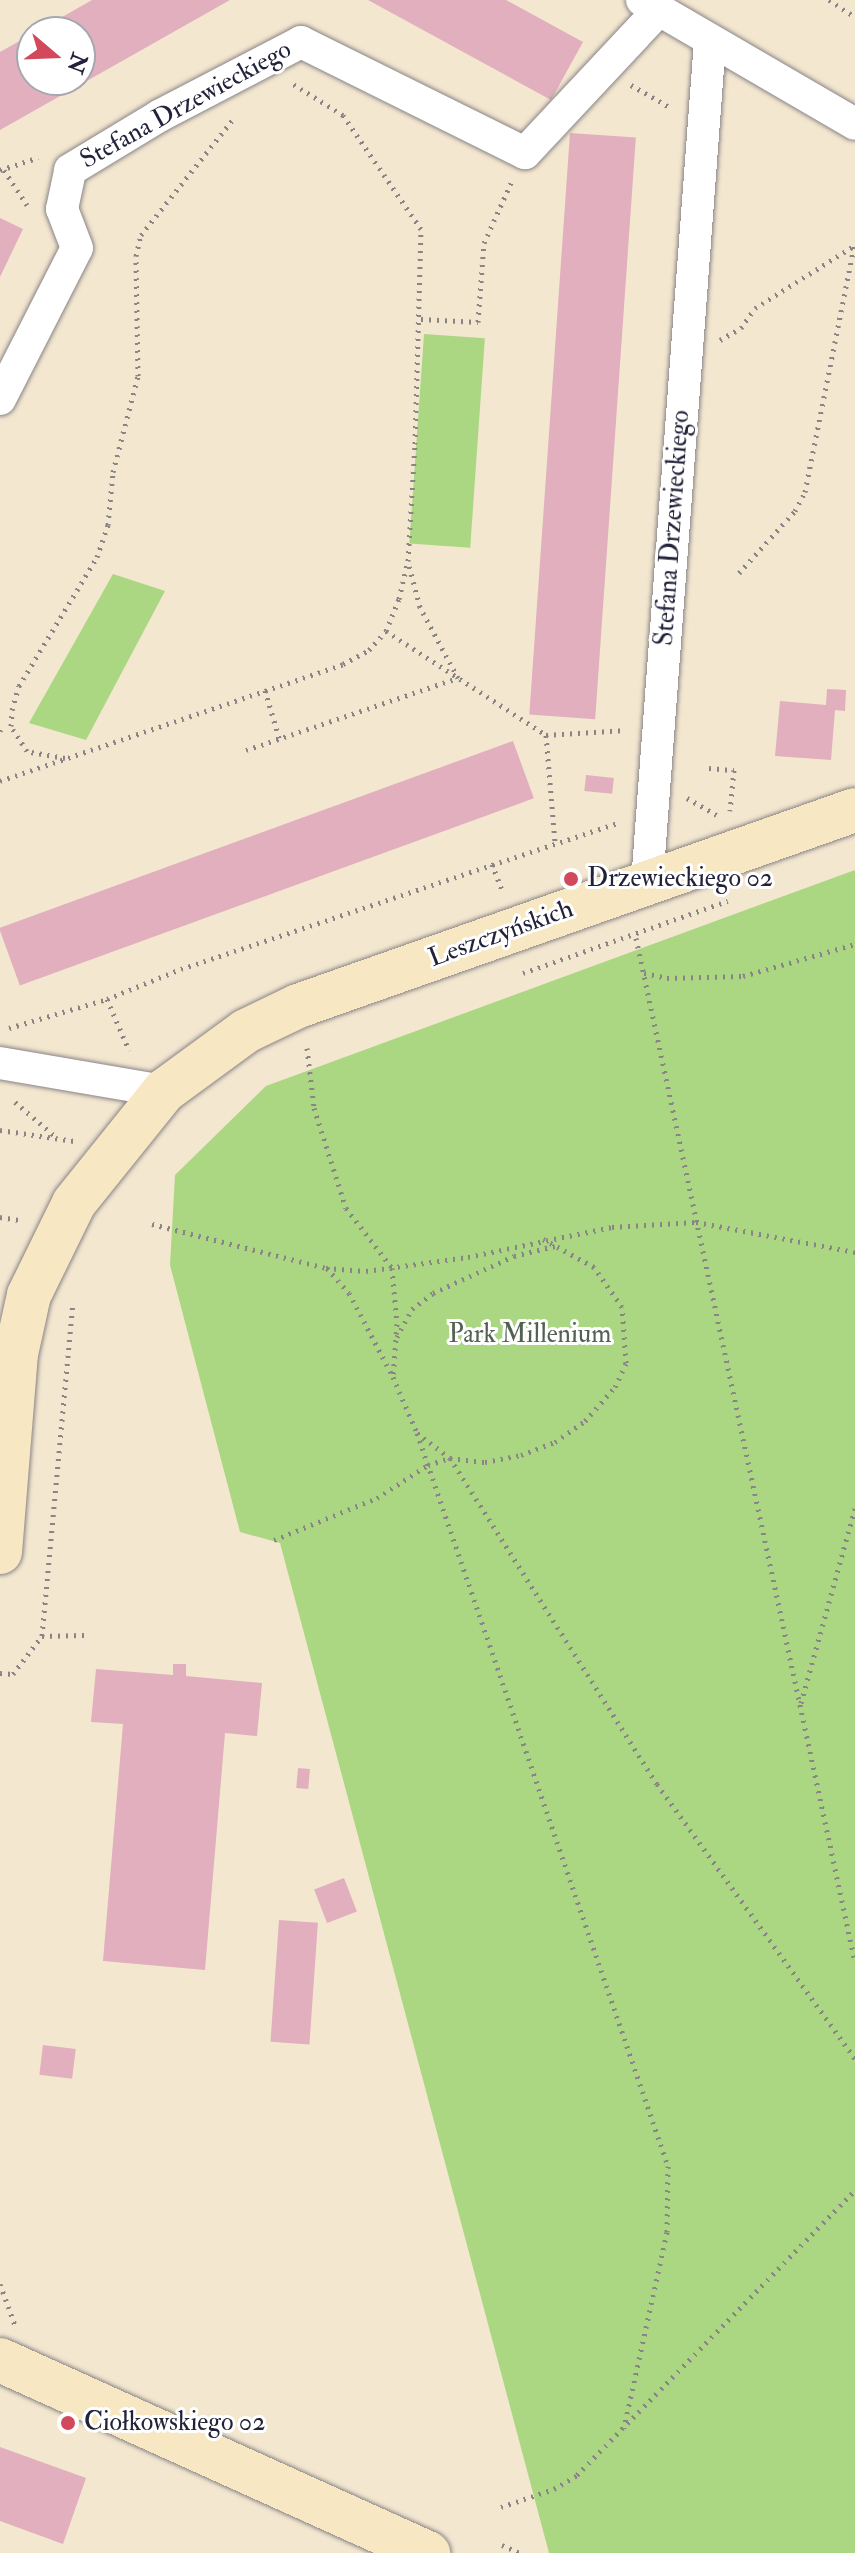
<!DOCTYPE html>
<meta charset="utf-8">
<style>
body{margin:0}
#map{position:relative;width:855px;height:2553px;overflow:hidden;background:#f3e7d0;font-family:"IM FELL Double Pica",serif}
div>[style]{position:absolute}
.green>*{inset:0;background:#abd783;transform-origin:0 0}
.building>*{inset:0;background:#e1afbe;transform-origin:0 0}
.path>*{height:5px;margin-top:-2.5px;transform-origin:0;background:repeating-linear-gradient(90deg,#8a8486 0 2px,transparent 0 8px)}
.roads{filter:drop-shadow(0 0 2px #8a8486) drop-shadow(0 0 2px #8a8486)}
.street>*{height:32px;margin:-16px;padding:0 16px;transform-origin:16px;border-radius:16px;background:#fff}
.secondary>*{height:44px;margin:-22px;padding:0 22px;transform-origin:22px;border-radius:22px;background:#f7e8c3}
.dots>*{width:22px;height:22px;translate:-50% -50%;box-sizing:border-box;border:4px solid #fff;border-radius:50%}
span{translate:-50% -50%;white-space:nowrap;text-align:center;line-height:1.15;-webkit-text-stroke:6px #fff;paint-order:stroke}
.street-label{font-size:26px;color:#22223b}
.poi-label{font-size:26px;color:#22223b}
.left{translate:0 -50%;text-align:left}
.park-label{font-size:26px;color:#526154}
.north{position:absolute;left:16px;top:16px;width:80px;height:80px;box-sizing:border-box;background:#fff;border:2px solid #a7a7b1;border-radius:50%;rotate:109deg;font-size:22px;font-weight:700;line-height:32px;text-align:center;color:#22223b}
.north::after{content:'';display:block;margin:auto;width:28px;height:36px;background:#d1495b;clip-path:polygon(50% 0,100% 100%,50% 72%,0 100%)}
</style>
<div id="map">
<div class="green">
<i style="left:424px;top:334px;width:61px;height:210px;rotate:4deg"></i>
<i style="clip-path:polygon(113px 574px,165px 591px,86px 740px,29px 723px)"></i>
<i style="clip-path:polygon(855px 870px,855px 2553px,549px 2553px,280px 1543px,240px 1532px,170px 1265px,175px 1175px,266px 1086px)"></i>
</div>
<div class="building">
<i style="clip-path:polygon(92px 0,230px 0,0 130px,0 52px,32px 34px,32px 80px,80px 80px,80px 32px,36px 32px)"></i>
<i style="clip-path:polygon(368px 0,506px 0,583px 42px,551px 100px)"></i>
<i style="left:570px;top:133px;width:66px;height:583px;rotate:4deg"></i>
<i style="clip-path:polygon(0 218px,23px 229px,0 277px)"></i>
<i style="clip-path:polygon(827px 689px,846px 690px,845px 711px,835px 710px,831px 760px,775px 756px,780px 701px,826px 705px)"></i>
<i style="left:513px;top:741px;width:61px;height:547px;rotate:70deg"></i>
<i style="left:586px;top:775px;width:28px;height:16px;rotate:6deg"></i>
<i style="clip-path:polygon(173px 1664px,186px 1664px,186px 1676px,262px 1683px,257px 1736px,225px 1733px,205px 1970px,103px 1961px,123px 1724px,91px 1722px,96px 1669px,173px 1675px)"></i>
<i style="left:298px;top:1768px;width:12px;height:20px;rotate:5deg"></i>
<i style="left:344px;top:1878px;width:36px;height:32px;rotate:69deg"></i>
<i style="left:279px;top:1920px;width:39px;height:122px;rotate:4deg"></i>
<i style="left:43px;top:2045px;width:33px;height:30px;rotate:7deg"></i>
<i style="clip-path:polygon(0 2447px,86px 2478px,63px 2544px,0 2521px)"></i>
</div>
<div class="path">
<i style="left:829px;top:0;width:31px;rotate:33deg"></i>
<i style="left:631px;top:85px;width:46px;rotate:29.9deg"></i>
<i style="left:0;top:170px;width:40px;rotate:-18deg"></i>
<i style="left:4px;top:170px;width:42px;rotate:56.7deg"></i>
<i style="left:421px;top:319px;width:57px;rotate:3deg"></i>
<i style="left:478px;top:322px;width:79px;rotate:-85.7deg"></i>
<i style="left:484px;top:243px;width:66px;rotate:-65.8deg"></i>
<i style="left:720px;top:340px;width:24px;rotate:-30deg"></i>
<i style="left:741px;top:328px;width:24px;rotate:-55deg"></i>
<i style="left:755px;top:308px;width:117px;rotate:-32.1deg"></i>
<i style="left:739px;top:573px;width:84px;rotate:-47.9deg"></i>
<i style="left:795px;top:511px;width:21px;rotate:-62deg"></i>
<i style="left:805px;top:492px;width:251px;rotate:-78.7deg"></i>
<i style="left:386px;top:631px;width:191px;rotate:33deg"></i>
<i style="left:546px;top:735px;width:80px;rotate:-3.6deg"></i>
<i style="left:265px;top:690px;width:50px;rotate:73.7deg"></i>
<i style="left:0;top:731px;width:4px;rotate:-63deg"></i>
<i style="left:546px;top:735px;width:107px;rotate:85.2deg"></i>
<i style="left:246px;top:750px;width:224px;rotate:-18.8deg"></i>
<i style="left:458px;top:678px;width:81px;rotate:-118.2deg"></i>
<i style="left:420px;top:607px;width:47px;rotate:-104.9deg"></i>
<i style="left:65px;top:758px;width:39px;rotate:-170deg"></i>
<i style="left:27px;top:751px;width:30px;rotate:-123deg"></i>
<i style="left:11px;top:726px;width:16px;rotate:-86deg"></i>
<i style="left:12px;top:710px;width:25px;rotate:-74deg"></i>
<i style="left:19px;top:686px;width:151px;rotate:-58.8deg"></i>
<i style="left:97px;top:557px;width:34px;rotate:-71deg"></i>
<i style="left:108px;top:525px;width:53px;rotate:-84.6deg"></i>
<i style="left:113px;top:472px;width:99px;rotate:-75.4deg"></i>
<i style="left:138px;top:376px;width:120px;rotate:-91deg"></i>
<i style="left:136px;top:256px;width:22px;rotate:-77deg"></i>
<i style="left:141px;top:235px;width:149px;rotate:-51.5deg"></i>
<i style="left:709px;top:768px;width:25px;rotate:5deg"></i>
<i style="left:734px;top:770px;width:41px;rotate:95.6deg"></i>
<i style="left:0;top:781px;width:362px;rotate:-18.8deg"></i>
<i style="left:343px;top:664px;width:30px;rotate:-28deg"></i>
<i style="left:369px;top:650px;width:25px;rotate:-48deg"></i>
<i style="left:386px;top:631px;width:35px;rotate:-68deg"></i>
<i style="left:399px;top:599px;width:39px;rotate:-77deg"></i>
<i style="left:408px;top:561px;width:117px;rotate:-86.6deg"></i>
<i style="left:415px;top:444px;width:215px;rotate:-88.4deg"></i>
<i style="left:421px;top:229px;width:138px;rotate:-124.4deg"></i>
<i style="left:343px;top:115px;width:59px;rotate:-148.2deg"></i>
<i style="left:687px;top:798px;width:34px;rotate:30deg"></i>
<i style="left:492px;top:864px;width:31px;rotate:69deg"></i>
<i style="left:636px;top:938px;width:1047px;rotate:77.93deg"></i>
<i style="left:523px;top:973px;width:217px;rotate:-19.4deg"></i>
<i style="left:644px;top:973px;width:24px;rotate:12deg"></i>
<i style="left:667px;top:978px;width:76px;rotate:-1.5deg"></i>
<i style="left:743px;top:976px;width:116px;rotate:-15.9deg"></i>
<i style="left:107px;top:999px;width:56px;rotate:66.7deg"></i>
<i style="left:9px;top:1028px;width:102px;rotate:-16.5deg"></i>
<i style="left:107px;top:999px;width:80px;rotate:-22.1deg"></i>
<i style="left:181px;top:969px;width:460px;rotate:-18.5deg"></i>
<i style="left:307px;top:1048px;width:60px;rotate:83.3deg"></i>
<i style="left:314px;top:1108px;width:105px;rotate:72.3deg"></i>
<i style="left:346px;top:1208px;width:76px;rotate:52.5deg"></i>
<i style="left:392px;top:1268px;width:56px;rotate:84.9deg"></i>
<i style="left:397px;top:1324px;width:53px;rotate:94.3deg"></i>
<i style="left:393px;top:1377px;width:61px;rotate:66.8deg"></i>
<i style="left:417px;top:1433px;width:41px;rotate:37.1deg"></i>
<i style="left:450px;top:1458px;width:386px;rotate:57.6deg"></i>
<i style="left:657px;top:1784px;width:339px;rotate:54.2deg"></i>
<i style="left:15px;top:1102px;width:54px;rotate:40.5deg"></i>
<i style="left:0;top:1130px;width:75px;rotate:8.5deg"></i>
<i style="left:0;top:1217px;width:19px;rotate:9deg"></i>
<i style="left:152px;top:1224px;width:179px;rotate:14.2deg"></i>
<i style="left:326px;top:1268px;width:40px;rotate:4.3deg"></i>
<i style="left:366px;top:1271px;width:103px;rotate:-7.8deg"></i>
<i style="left:468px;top:1257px;width:147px;rotate:-11.8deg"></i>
<i style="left:612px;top:1227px;width:84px;rotate:-3.4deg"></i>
<i style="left:696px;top:1222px;width:162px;rotate:10.7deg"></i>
<i style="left:327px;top:1268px;width:33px;rotate:49deg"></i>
<i style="left:349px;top:1293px;width:93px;rotate:62.3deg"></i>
<i style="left:397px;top:1337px;width:32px;rotate:-62deg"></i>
<i style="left:412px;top:1309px;width:26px;rotate:-37deg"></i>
<i style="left:433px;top:1293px;width:89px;rotate:-24.6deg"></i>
<i style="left:514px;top:1256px;width:42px;rotate:-13.7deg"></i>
<i style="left:417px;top:1433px;width:775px;rotate:71.1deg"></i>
<i style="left:668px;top:2166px;width:66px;rotate:90.9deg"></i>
<i style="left:667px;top:2232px;width:201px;rotate:102.4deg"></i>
<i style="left:274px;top:1540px;width:111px;rotate:-22.2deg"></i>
<i style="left:377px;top:1498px;width:61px;rotate:-32.9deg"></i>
<i style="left:428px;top:1465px;width:23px;rotate:-18deg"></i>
<i style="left:450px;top:1458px;width:35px;rotate:7deg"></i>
<i style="left:485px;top:1462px;width:37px;rotate:-11deg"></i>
<i style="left:521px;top:1455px;width:36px;rotate:-21deg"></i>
<i style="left:555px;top:1442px;width:37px;rotate:-35deg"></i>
<i style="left:585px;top:1421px;width:45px;rotate:-48.6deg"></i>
<i style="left:615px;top:1387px;width:26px;rotate:-65deg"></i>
<i style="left:626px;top:1363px;width:56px;rotate:-94.1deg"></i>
<i style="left:622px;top:1307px;width:49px;rotate:-125deg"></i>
<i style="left:594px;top:1267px;width:58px;rotate:-151.2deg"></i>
<i style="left:42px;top:1636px;width:42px;rotate:-1.4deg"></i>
<i style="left:0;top:1673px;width:13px;rotate:4deg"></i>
<i style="left:13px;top:1674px;width:48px;rotate:-52.7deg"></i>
<i style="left:42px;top:1636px;width:335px;rotate:-84.7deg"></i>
<i style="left:801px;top:1703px;width:202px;rotate:-74.5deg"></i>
<i style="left:0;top:2284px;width:44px;rotate:69.9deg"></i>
<i style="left:501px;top:2507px;width:56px;rotate:-18.8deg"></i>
<i style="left:554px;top:2489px;width:27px;rotate:-31deg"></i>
<i style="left:577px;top:2475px;width:398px;rotate:-45.7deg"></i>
<i style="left:502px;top:2545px;width:20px;rotate:24deg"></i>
</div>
<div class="roads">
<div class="street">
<i style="left:642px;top:0;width:246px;rotate:30.2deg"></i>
<i style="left:0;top:399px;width:169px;rotate:-63deg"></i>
<i style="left:77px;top:248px;width:42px;rotate:-111deg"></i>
<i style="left:62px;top:209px;width:40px;rotate:-78deg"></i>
<i style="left:70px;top:170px;width:104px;rotate:-31.2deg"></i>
<i style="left:159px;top:116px;width:160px;rotate:-27.5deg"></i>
<i style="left:301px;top:42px;width:250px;rotate:26.4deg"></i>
<i style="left:525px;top:153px;width:195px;rotate:-46.9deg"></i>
<i style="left:647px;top:883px;width:843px;rotate:-85.72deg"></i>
<i style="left:0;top:1063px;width:166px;rotate:9.7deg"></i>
</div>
<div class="secondary">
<i style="left:0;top:1552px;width:199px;rotate:-85.4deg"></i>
<i style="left:16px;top:1354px;width:60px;rotate:-77.6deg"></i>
<i style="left:29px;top:1295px;width:102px;rotate:-63.9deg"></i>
<i style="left:74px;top:1203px;width:144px;rotate:-51.2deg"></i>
<i style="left:164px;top:1091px;width:102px;rotate:-36.2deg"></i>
<i style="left:246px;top:1031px;width:58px;rotate:-25.7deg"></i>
<i style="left:298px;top:1006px;width:590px;rotate:-19.39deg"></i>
<i style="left:0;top:2360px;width:470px;rotate:24.3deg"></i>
</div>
</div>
<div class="dots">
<i style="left:571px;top:879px;background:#d1495b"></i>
<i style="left:68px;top:2423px;background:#d1495b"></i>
</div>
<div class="street-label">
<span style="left:186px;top:105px;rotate:-29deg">Stefana Drzewieckiego</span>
<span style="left:673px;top:528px;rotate:-86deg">Stefana Drzewieckiego</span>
<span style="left:501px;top:934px;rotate:-20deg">Leszczyńskich</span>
</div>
<div class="poi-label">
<span class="left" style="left:587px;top:879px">Drzewieckiego 02</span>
<span class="left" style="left:84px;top:2423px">Ciołkowskiego 02</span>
</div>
<div class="park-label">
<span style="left:530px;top:1335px">Park Millenium</span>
</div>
<div class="north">N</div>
</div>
